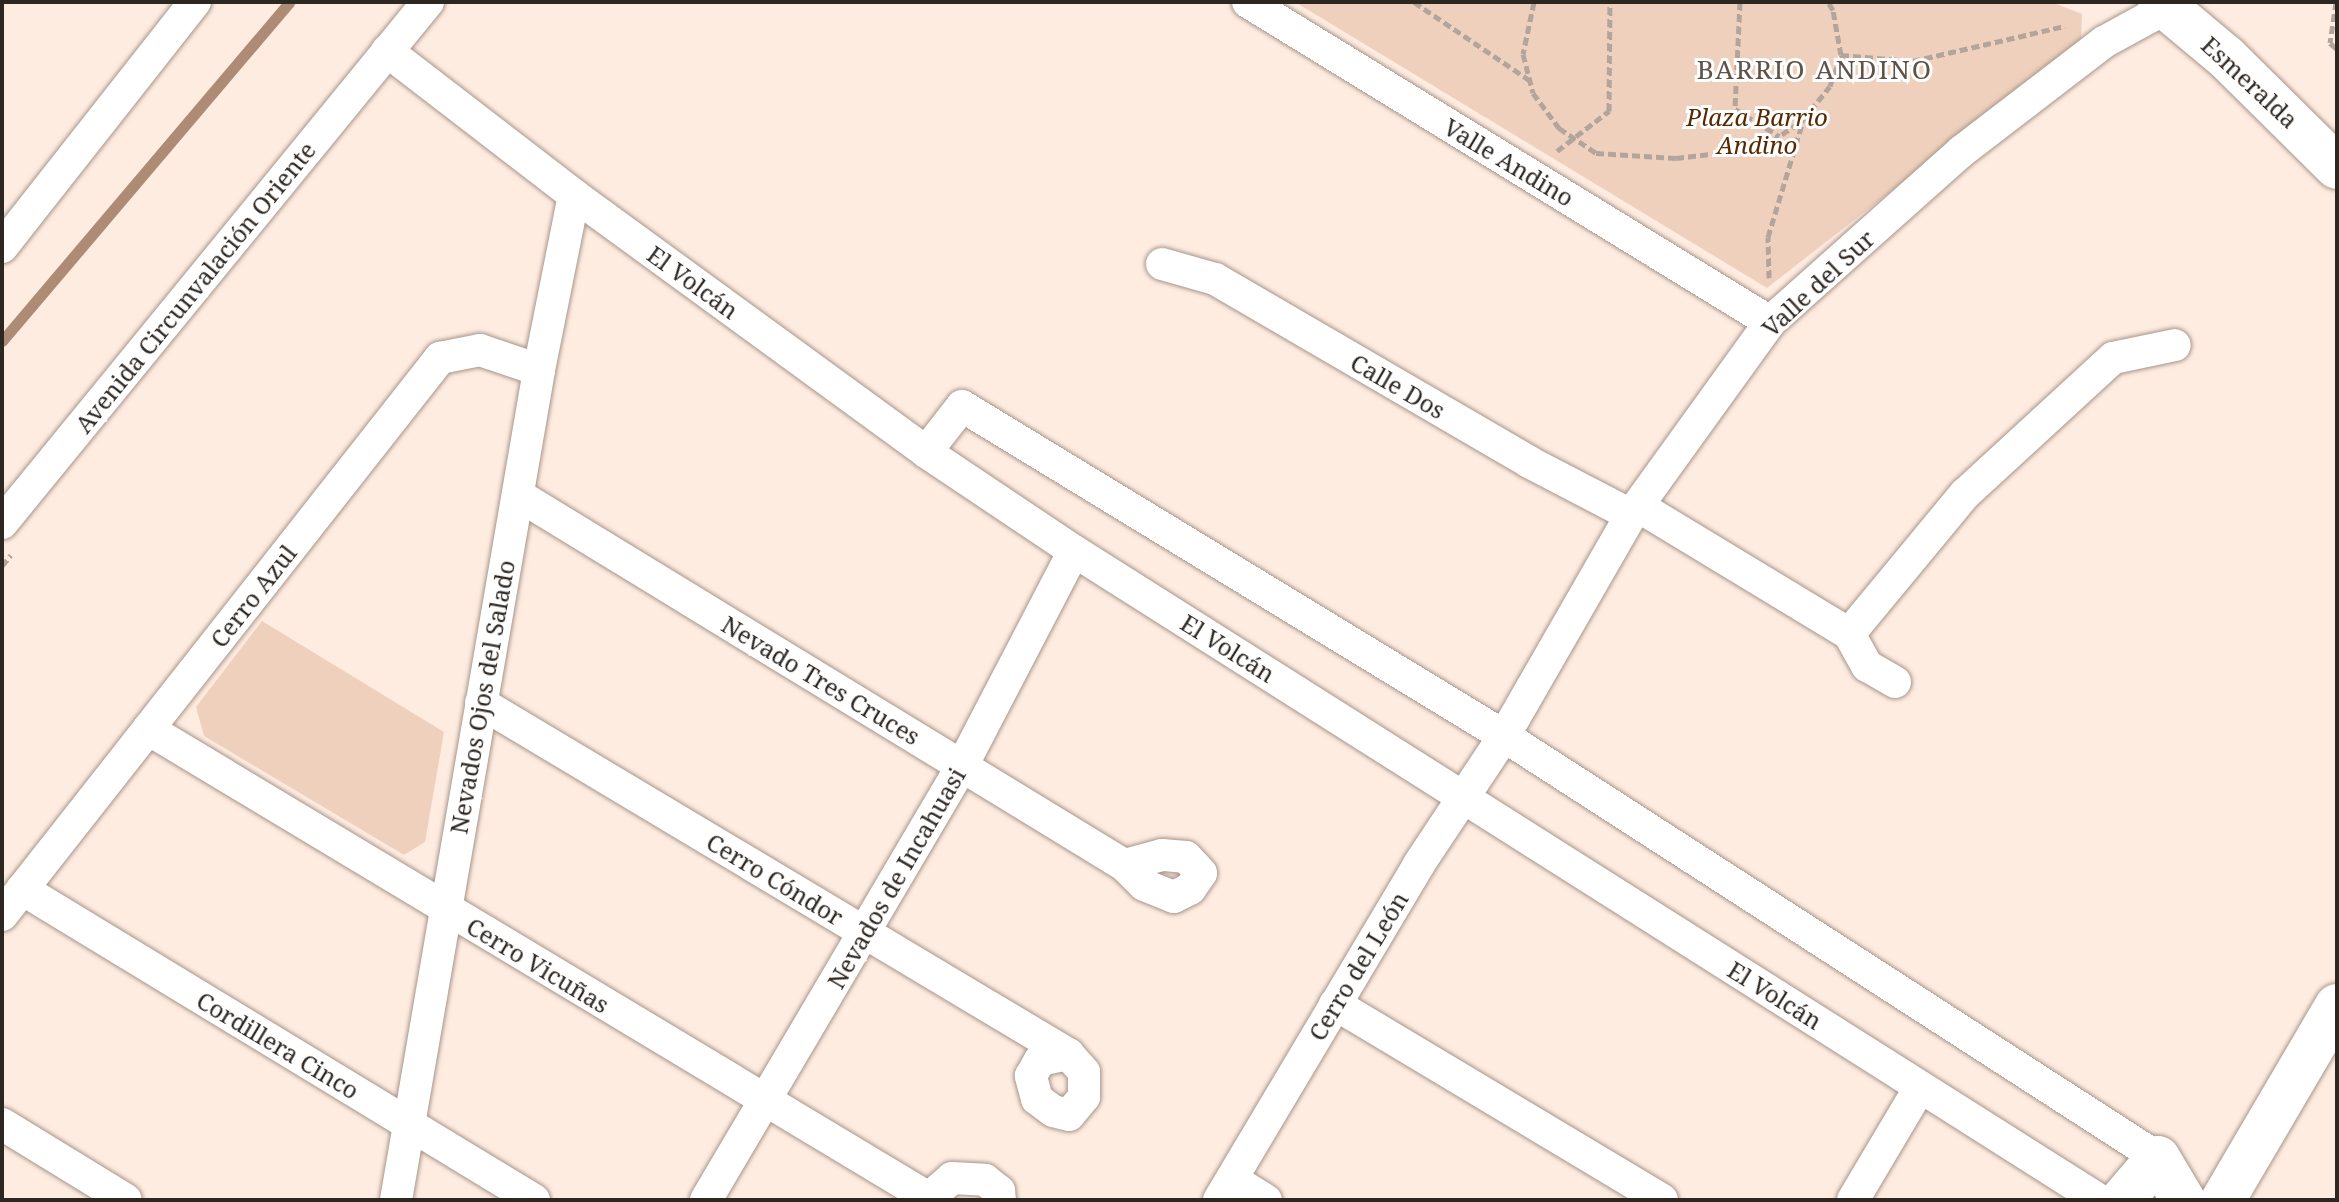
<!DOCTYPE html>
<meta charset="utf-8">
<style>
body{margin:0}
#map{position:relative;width:2339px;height:1202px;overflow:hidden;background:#ffece0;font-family:"Noto Serif",serif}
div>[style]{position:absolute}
.green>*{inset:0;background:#efd0bc}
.stream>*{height:11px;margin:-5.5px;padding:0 5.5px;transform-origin:5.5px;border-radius:5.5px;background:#ad8b75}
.path>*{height:5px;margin-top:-2.5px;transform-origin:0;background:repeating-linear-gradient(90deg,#b3a59c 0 8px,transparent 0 12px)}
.roads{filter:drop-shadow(0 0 2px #a6958a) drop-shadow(0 0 2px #a6958a)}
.street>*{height:32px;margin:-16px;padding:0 16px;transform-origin:16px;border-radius:16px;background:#fff}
.secondary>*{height:44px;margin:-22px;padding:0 22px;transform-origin:22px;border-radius:22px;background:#fff}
span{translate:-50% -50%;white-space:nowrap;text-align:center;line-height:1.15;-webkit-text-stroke:6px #fff;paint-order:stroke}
.street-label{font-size:24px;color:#2d2722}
.park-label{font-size:24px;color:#562901;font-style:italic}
.neighbourhood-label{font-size:26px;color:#615248;letter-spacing:2px}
.frame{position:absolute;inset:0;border:4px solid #2d2722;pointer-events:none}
</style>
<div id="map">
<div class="green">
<i style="clip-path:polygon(1295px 2px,2051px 2px,2082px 14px,2081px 43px,1767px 288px)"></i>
<i style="clip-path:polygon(262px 621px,444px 732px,425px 842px,404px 855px,204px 736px,196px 707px)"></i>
</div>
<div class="stream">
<i style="left:2px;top:341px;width:444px;rotate:-49.7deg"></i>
</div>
<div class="path">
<i style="left:1414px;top:2px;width:139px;rotate:34.1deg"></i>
<i style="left:1534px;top:2px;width:53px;rotate:101.9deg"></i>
<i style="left:1523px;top:54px;width:40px;rotate:75.6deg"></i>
<i style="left:1533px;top:93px;width:44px;rotate:53.4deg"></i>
<i style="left:1559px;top:128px;width:45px;rotate:34deg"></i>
<i style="left:1596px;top:153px;width:80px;rotate:3.6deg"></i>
<i style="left:1676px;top:158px;width:87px;rotate:-6.6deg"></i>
<i style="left:1762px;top:148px;width:50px;rotate:-34.3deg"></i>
<i style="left:1803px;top:120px;width:43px;rotate:-51.5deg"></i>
<i style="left:1830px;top:86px;width:33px;rotate:-70deg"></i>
<i style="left:1841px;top:55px;width:46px;rotate:-100.1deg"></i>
<i style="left:1833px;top:10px;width:9px;rotate:-122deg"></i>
<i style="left:1740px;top:2px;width:107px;rotate:92.7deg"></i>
<i style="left:1735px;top:109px;width:52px;rotate:31.5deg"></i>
<i style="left:2336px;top:2px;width:41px;rotate:98.3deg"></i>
<i style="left:2330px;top:43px;width:9px;rotate:41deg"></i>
<i style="left:1841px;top:55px;width:72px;rotate:4.8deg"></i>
<i style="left:1913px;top:61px;width:156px;rotate:-13deg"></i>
<i style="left:1557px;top:151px;width:66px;rotate:-37.6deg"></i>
<i style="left:1609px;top:111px;width:109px;rotate:-89.5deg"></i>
<i style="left:1769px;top:278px;width:41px;rotate:-91.4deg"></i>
<i style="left:1768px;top:237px;width:121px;rotate:-73.2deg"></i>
<i style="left:2px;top:566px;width:14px;rotate:-51deg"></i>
</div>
<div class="roads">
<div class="street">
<i style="left:1248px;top:2px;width:612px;rotate:31.51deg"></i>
<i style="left:387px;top:51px;width:236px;rotate:37.6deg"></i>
<i style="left:574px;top:195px;width:436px;rotate:36.1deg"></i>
<i style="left:926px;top:452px;width:178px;rotate:33.8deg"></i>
<i style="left:1074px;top:551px;width:1213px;rotate:32.34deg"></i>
<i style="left:2px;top:247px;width:312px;rotate:-51.8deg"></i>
<i style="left:1162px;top:264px;width:55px;rotate:15.8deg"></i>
<i style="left:1215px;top:279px;width:363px;rotate:30.2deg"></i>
<i style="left:1529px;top:462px;width:115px;rotate:27.5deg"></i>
<i style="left:926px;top:452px;width:58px;rotate:-52deg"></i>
<i style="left:962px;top:406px;width:635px;rotate:31.34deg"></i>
<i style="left:1504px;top:736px;width:778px;rotate:32.83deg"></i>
<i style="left:518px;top:495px;width:710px;rotate:31.41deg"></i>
<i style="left:1124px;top:865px;width:28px;rotate:45deg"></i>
<i style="left:1144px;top:885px;width:32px;rotate:22deg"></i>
<i style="left:1174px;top:897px;width:18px;rotate:-27deg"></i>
<i style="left:1190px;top:889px;width:19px;rotate:-55deg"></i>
<i style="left:1201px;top:873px;width:22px;rotate:-133deg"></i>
<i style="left:1186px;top:857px;width:24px;rotate:-175deg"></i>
<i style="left:1162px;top:855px;width:39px;rotate:165deg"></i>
<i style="left:1638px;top:506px;width:247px;rotate:31.2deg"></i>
<i style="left:2px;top:523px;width:673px;rotate:-50.73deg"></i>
<i style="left:1895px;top:682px;width:32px;rotate:-150deg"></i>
<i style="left:1867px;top:666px;width:37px;rotate:-119deg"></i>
<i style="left:1849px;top:634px;width:182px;rotate:-50.4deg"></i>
<i style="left:1965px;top:494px;width:201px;rotate:-42.6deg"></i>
<i style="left:2113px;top:358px;width:63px;rotate:-11.8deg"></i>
<i style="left:481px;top:703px;width:684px;rotate:30.88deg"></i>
<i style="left:1068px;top:1054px;width:24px;rotate:48deg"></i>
<i style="left:1084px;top:1072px;width:25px;rotate:90deg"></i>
<i style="left:1084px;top:1097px;width:23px;rotate:130deg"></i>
<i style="left:1069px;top:1115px;width:16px;rotate:-166deg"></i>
<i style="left:1053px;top:1111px;width:20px;rotate:-143deg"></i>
<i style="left:1037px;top:1099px;width:24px;rotate:-105deg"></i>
<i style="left:1031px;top:1076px;width:18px;rotate:-61deg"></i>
<i style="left:1040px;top:1060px;width:29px;rotate:-12deg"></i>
<i style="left:148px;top:729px;width:915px;rotate:31deg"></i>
<i style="left:22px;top:889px;width:599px;rotate:31.28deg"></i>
<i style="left:2px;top:915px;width:709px;rotate:-51.82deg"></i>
<i style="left:440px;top:358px;width:41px;rotate:-11.3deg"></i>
<i style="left:480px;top:350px;width:62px;rotate:18.7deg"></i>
<i style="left:1335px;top:1004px;width:381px;rotate:30.9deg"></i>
<i style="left:2px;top:1124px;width:145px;rotate:31.5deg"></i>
<i style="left:1232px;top:1179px;width:40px;rotate:32deg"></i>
<i style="left:929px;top:1198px;width:30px;rotate:-41deg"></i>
<i style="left:952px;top:1178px;width:33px;rotate:3deg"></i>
<i style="left:985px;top:1180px;width:18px;rotate:38deg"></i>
<i style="left:999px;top:1191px;width:9px;rotate:84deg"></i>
<i style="left:396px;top:1200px;width:842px;rotate:-80.22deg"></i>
<i style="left:539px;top:370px;width:178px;rotate:-78.7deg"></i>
<i style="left:706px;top:1200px;width:504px;rotate:-59.47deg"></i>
<i style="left:962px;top:766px;width:242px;rotate:-62.5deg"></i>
<i style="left:1219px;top:1200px;width:391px;rotate:-59.2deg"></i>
<i style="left:1419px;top:864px;width:154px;rotate:-56.4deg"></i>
<i style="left:1504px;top:736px;width:255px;rotate:-60.1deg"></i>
<i style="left:1631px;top:515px;width:238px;rotate:-54.2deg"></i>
<i style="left:1770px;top:322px;width:257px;rotate:-41.7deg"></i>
<i style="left:1962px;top:151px;width:179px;rotate:-37.5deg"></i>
<i style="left:2104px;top:42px;width:83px;rotate:-28.7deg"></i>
<i style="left:1853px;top:1200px;width:131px;rotate:-59.3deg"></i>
</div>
<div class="secondary">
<i style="left:2160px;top:2px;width:87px;rotate:39.9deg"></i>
<i style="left:2227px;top:58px;width:155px;rotate:44.7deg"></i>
<i style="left:2122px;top:1200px;width:55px;rotate:-49.4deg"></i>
<i style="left:2158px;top:1158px;width:49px;rotate:59.2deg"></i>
<i style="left:2223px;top:1200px;width:225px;rotate:-59.6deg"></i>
</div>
</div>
<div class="street-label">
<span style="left:2250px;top:82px;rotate:43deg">Esmeralda</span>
<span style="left:1509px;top:162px;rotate:31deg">Valle Andino</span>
<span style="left:693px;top:282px;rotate:36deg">El Volcán</span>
<span style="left:1818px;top:283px;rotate:-43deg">Valle del Sur</span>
<span style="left:195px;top:287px;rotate:-51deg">Avenida Circunvalación Oriente</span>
<span style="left:1398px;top:386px;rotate:30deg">Calle Dos</span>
<span style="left:253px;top:596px;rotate:-52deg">Cerro Azul</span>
<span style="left:1228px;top:648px;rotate:32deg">El Volcán</span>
<span style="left:821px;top:680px;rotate:31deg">Nevado Tres Cruces</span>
<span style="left:482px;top:697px;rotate:-80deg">Nevados Ojos del Salado</span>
<span style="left:896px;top:878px;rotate:-60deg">Nevados de Incahuasi</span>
<span style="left:775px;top:879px;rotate:31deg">Cerro Cóndor</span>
<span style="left:538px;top:965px;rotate:31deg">Cerro Vicuñas</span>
<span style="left:1358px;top:966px;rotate:-59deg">Cerro del León</span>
<span style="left:1775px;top:995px;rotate:32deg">El Volcán</span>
<span style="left:278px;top:1045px;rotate:31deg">Cordillera Cinco</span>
</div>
<div class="park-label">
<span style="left:1757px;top:131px">Plaza Barrio<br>Andino</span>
</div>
<div class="neighbourhood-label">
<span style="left:1815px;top:70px">BARRIO ANDINO</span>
</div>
<div class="frame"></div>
</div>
